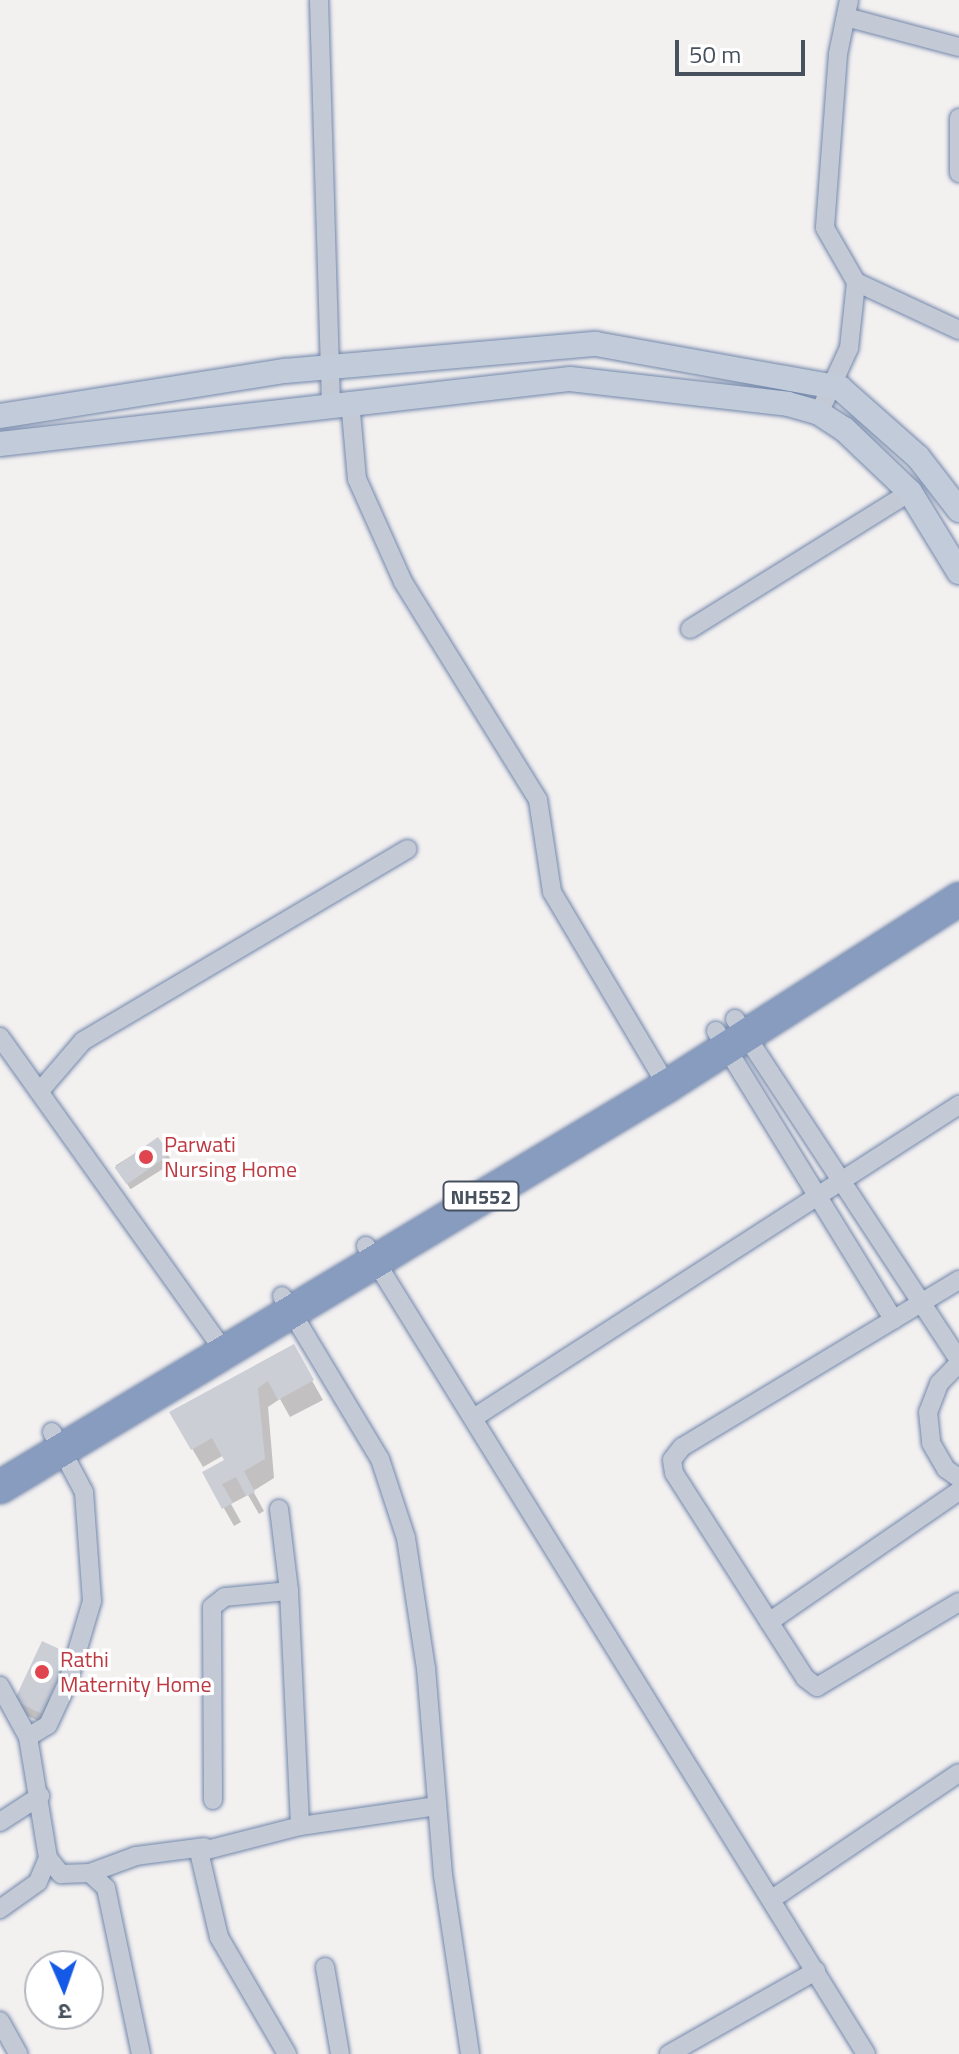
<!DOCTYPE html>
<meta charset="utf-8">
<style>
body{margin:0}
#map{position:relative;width:959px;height:2054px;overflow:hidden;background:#f3f0f0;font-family:"Titillium Web","Noto Sans Devanagari",sans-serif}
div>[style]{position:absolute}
.shadow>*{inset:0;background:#0003;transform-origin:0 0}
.building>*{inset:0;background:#ccced6;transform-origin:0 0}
.roads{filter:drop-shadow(0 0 2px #7287ab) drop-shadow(0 0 2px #7287ab)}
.street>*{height:18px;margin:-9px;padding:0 9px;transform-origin:9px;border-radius:9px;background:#c3cad5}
.secondary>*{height:24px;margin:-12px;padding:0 12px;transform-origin:12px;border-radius:12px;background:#c2cbd9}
.highway>*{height:32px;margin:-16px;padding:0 16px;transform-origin:16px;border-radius:16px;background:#879cbf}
.dots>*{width:22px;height:22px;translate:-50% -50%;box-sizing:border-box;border:4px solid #fff;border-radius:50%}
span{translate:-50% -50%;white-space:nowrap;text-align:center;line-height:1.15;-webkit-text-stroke:7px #fff;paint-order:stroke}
.shield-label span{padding:2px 6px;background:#fff;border:2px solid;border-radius:6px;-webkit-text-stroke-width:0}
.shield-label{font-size:20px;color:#47515e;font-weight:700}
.health-label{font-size:22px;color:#be3a42}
.left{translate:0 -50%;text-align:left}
.north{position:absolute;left:24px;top:1950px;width:80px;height:80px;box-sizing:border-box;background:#fff;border:2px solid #b5b9bf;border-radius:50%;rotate:178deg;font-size:22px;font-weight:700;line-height:32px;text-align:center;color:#47515e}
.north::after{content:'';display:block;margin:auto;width:28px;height:36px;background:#1559e7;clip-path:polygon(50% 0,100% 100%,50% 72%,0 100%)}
.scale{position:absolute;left:675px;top:40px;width:130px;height:36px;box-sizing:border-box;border:4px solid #47515e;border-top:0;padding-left:10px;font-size:24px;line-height:28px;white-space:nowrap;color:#47515e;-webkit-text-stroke:6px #fff;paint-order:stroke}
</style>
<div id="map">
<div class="shadow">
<i style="left:158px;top:1139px;width:28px;height:50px;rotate:58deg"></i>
<i style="clip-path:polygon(293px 1347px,323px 1400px,290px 1417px,280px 1399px,268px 1407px,274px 1478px,253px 1491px,264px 1511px,259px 1514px,248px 1495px,231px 1504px,241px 1522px,234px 1526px,204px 1473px,227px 1461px,224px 1455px,203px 1467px,171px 1413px)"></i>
<i style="clip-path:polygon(43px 1644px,53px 1727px,27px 1716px,19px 1702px)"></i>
</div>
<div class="building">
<i style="left:158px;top:1137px;width:21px;height:53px;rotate:55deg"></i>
<i style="clip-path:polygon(294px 1344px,314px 1380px,278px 1400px,268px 1381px,258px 1388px,265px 1459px,244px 1471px,255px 1492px,246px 1496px,236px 1477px,222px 1484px,233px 1503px,222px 1509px,202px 1472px,224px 1460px,212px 1438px,191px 1450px,169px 1412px)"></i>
<i style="left:42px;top:1641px;width:31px;height:66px;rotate:25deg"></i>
</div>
<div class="roads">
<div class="street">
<i style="left:319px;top:0;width:404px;rotate:88.3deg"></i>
<i style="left:849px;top:0;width:55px;rotate:101.5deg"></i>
<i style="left:838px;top:54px;width:174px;rotate:94.3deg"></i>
<i style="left:825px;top:228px;width:62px;rotate:60.1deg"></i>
<i style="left:846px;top:17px;width:117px;rotate:14.9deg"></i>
<i style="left:959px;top:118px;width:55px;rotate:90deg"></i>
<i style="left:350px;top:401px;width:78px;rotate:84.9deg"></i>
<i style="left:357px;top:479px;width:113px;rotate:65.9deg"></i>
<i style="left:403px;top:582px;width:256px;rotate:58.2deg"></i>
<i style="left:538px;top:800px;width:93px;rotate:81.3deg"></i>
<i style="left:552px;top:892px;width:226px;rotate:59.3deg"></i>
<i style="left:819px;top:413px;width:72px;rotate:-65.2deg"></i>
<i style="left:849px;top:348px;width:66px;rotate:-83.9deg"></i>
<i style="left:856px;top:282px;width:114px;rotate:25deg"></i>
<i style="left:690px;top:629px;width:259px;rotate:-31.9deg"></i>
<i style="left:735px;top:1019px;width:408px;rotate:56.7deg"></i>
<i style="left:716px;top:1031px;width:339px;rotate:58.4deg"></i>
<i style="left:0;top:1037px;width:387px;rotate:54.5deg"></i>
<i style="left:40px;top:1091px;width:66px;rotate:-49.3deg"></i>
<i style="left:83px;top:1041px;width:377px;rotate:-30.6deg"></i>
<i style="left:366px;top:1246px;width:950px;rotate:58.25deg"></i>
<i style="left:959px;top:1280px;width:323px;rotate:148.9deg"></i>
<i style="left:682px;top:1447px;width:16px;rotate:128deg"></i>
<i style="left:672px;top:1460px;width:13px;rotate:81deg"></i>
<i style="left:674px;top:1473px;width:243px;rotate:57.4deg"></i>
<i style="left:805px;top:1678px;width:15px;rotate:37deg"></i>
<i style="left:817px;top:1687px;width:165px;rotate:-30.9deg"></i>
<i style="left:282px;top:1296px;width:190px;rotate:59deg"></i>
<i style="left:380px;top:1459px;width:83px;rotate:71.8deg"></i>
<i style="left:406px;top:1538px;width:132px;rotate:81.3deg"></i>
<i style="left:426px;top:1668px;width:208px;rotate:85.3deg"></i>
<i style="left:443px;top:1875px;width:181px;rotate:81.4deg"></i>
<i style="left:959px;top:1363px;width:29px;rotate:134deg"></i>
<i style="left:939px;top:1384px;width:30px;rotate:111deg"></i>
<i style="left:928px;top:1412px;width:31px;rotate:84deg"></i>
<i style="left:931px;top:1443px;width:30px;rotate:60deg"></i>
<i style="left:946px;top:1469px;width:16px;rotate:35deg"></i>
<i style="left:475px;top:1417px;width:576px;rotate:-32.81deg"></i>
<i style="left:279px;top:1509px;width:83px;rotate:83deg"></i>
<i style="left:289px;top:1591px;width:235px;rotate:87.3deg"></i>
<i style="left:769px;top:1622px;width:231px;rotate:-34.6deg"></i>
<i style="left:0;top:1686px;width:58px;rotate:61.2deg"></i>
<i style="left:28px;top:1737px;width:123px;rotate:80.6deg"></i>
<i style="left:48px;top:1858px;width:26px;rotate:113deg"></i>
<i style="left:38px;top:1882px;width:47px;rotate:144.6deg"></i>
<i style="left:28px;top:1737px;width:23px;rotate:-31deg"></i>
<i style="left:48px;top:1725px;width:47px;rotate:-65.1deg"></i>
<i style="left:68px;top:1682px;width:84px;rotate:-73.5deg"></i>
<i style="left:92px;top:1601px;width:109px;rotate:-94.2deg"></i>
<i style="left:84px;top:1492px;width:68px;rotate:-118.1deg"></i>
<i style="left:213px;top:1800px;width:193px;rotate:-90.3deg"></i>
<i style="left:212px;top:1607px;width:16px;rotate:-38deg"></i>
<i style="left:225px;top:1597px;width:64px;rotate:-5.4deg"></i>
<i style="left:0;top:1822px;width:48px;rotate:-33deg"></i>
<i style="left:48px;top:1858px;width:21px;rotate:51deg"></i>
<i style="left:61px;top:1874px;width:29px;rotate:-2deg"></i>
<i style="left:90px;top:1873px;width:22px;rotate:43deg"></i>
<i style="left:106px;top:1888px;width:170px;rotate:78.1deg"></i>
<i style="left:90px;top:1873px;width:49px;rotate:-20.3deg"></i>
<i style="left:136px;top:1856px;width:69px;rotate:-7.5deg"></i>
<i style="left:772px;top:1899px;width:225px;rotate:-34deg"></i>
<i style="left:325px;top:1967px;width:88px;rotate:80.2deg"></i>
<i style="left:0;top:2021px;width:38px;rotate:61deg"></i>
<i style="left:287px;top:2054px;width:135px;rotate:-120.2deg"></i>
<i style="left:219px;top:1937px;width:87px;rotate:-103.2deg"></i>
<i style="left:199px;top:1852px;width:104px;rotate:-14.4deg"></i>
<i style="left:300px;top:1826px;width:138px;rotate:-8.3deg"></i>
<i style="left:669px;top:2054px;width:169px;rotate:-29.5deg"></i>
</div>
<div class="secondary">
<i style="left:0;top:416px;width:289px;rotate:-9deg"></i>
<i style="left:285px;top:371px;width:312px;rotate:-5deg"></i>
<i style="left:596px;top:344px;width:248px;rotate:10.2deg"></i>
<i style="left:840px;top:388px;width:104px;rotate:41.5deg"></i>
<i style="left:918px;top:457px;width:67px;rotate:52.3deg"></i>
<i style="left:0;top:444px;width:574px;rotate:-6.51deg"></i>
<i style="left:570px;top:379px;width:219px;rotate:6.5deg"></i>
<i style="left:788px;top:404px;width:32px;rotate:16deg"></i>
<i style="left:819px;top:413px;width:30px;rotate:33deg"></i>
<i style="left:844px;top:429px;width:91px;rotate:43.7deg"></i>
<i style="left:910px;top:492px;width:94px;rotate:58.5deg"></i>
</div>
<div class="highway">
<i style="left:0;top:1487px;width:778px;rotate:-31.01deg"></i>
<i style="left:667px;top:1086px;width:347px;rotate:-32.6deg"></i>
</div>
</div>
<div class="dots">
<i style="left:146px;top:1157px;background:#e0444e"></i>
<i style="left:42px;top:1672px;background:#e0444e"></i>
</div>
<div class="shield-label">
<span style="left:481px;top:1196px">NH552</span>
</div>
<div class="health-label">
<span class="left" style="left:164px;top:1157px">Parwati<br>Nursing Home</span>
<span class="left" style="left:60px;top:1672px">Rathi<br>Maternity Home</span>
</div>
<div class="north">उ</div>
<div class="scale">50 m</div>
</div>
